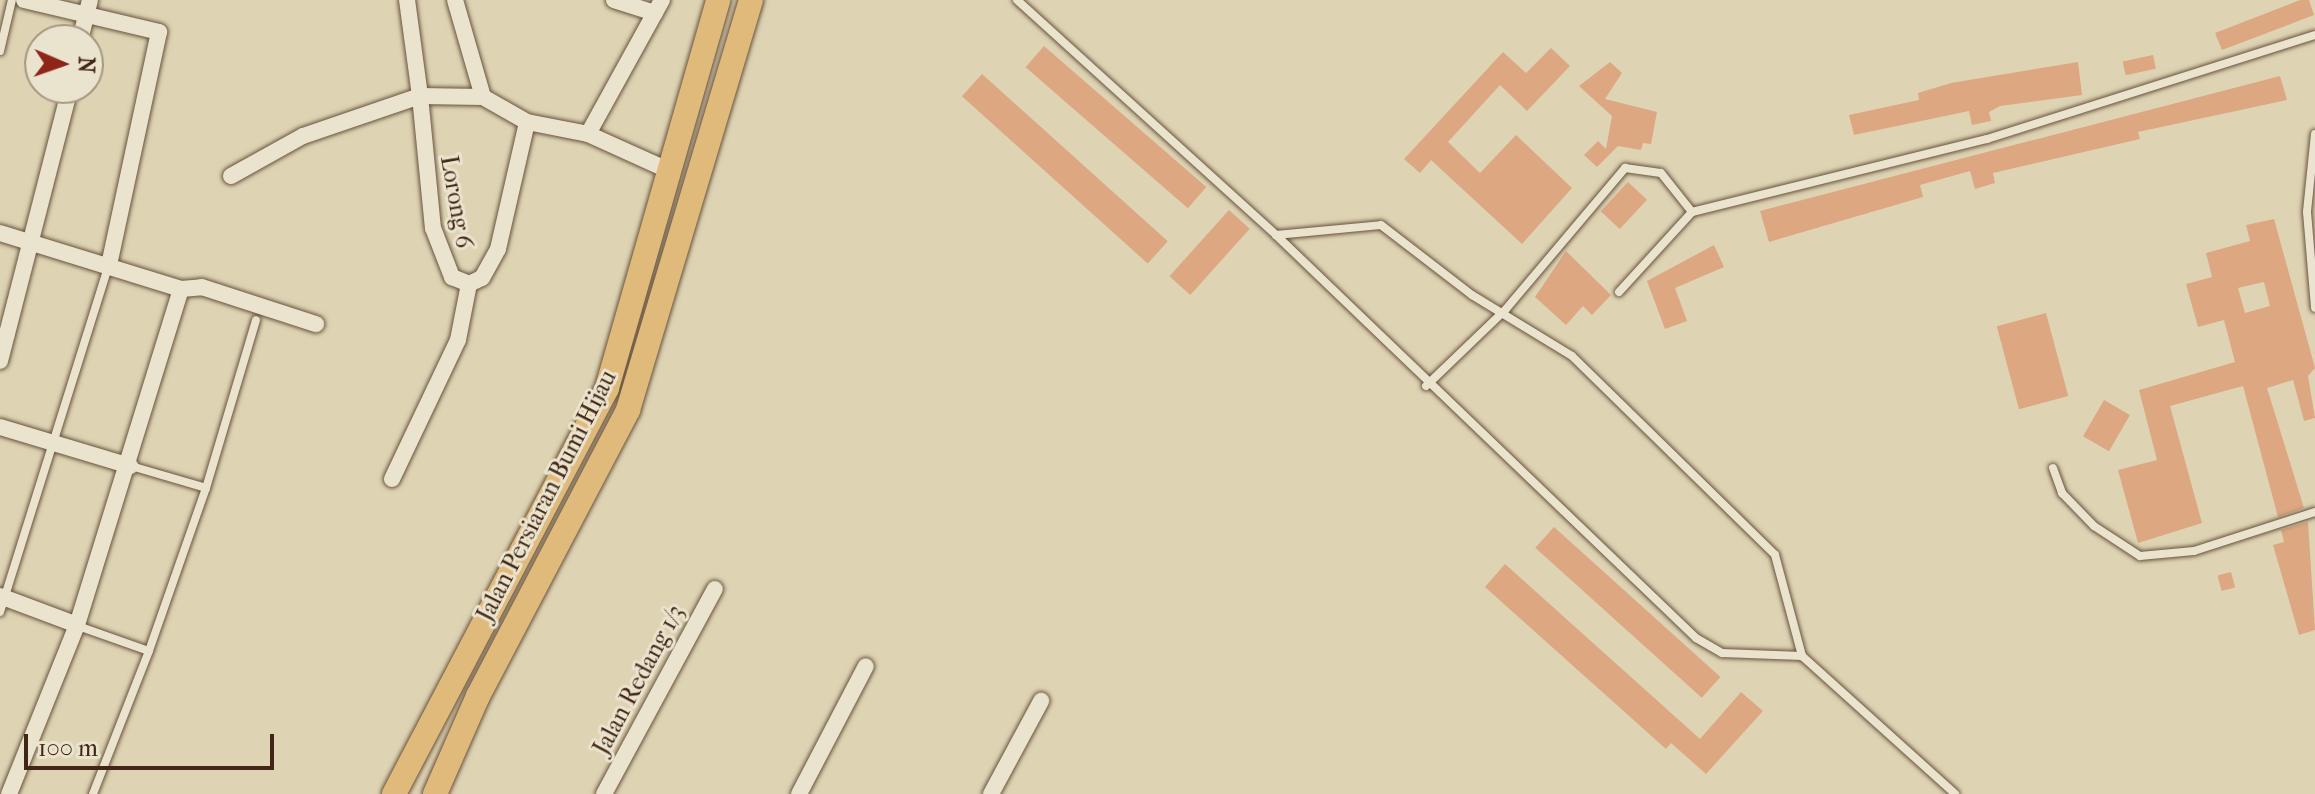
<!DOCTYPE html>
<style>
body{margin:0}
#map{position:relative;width:2315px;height:794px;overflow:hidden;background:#ded4b4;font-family:"IM FELL French Canon",serif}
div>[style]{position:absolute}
.building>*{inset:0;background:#dda782;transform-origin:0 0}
.roads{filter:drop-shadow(0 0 2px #69523d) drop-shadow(0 0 2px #69523d)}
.service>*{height:8px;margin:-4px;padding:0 4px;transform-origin:4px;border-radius:4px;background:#eae3ce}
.minor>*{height:16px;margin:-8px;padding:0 8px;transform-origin:8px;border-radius:8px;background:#eae3ce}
.primary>*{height:24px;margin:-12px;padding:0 12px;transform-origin:12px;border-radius:12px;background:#dfba7a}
span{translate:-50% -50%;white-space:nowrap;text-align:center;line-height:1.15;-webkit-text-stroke:6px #eae3ce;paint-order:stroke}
.street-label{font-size:24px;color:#422615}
.north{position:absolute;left:24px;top:24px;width:80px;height:80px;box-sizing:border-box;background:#eae3ce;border:2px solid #a79784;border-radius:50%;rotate:92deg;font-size:22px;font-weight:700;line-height:32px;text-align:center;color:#422615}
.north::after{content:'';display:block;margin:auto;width:28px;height:36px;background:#8f2418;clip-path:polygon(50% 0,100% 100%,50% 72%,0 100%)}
.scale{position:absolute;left:24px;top:734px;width:250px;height:36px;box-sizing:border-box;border:4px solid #422615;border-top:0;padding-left:10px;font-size:24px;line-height:28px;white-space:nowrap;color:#422615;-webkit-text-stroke:6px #eae3ce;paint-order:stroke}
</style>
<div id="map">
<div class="building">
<i style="clip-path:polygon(2300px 0,2309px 0,2314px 15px,2222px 50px,2215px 33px)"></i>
<i style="left:1044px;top:46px;width:215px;height:28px;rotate:41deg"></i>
<i style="clip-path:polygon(1551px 48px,1570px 66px,1527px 111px,1500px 85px,1448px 142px,1480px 173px,1516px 135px,1572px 188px,1522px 244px,1431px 160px,1420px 173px,1404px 159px,1503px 52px,1526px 73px)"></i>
<i style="left:2153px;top:55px;width:14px;height:31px;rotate:78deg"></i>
<i style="clip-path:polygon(1610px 62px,1622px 73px,1605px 99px,1657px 112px,1651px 144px,1643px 143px,1641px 150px,1618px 146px,1597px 167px,1584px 155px,1598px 141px,1606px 149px,1612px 116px,1579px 86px)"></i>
<i style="clip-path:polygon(2078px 62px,2082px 95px,2000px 106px,1989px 112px,1991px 121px,1972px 125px,1969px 111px,1854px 135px,1849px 115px,1919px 100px,1918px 93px,1951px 83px)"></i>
<i style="left:982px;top:74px;width:250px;height:30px;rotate:42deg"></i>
<i style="clip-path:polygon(2280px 76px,2287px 100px,2138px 132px,2140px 139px,1993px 173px,1995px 183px,1975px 189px,1970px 171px,1920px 185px,1923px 197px,1769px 242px,1760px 211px)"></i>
<i style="left:1628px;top:182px;width:26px;height:40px;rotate:43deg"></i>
<i style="left:1229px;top:210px;width:28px;height:89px;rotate:42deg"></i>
<i style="clip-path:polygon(evenodd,2274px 219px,2315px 368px,2308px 376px,2315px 418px,2304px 421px,2293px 380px,2267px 388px,2304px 508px,2278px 517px,2243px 386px,2170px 406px,2202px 523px,2138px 543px,2118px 470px,2157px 460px,2139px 390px,2235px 362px,2224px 320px,2198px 327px,2186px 284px,2212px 277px,2206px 253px,2250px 241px,2246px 225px,2274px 219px,2264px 282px,2270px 306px,2245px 313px,2238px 288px,2264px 282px)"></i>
<i style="clip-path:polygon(1714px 245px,1724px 267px,1675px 288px,1687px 321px,1665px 329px,1647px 281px)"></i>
<i style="clip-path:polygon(1566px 251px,1611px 295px,1592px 315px,1583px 306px,1566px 325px,1535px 297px)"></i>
<i style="left:2046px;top:313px;width:86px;height:51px;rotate:75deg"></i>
<i style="left:2104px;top:400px;width:30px;height:42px;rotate:30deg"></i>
<i style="clip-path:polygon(2308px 522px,2315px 630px,2299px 635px,2273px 545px,2284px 542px,2281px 530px)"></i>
<i style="left:1554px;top:527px;width:224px;height:28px;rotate:42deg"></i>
<i style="clip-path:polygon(1505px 564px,1700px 739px,1741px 692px,1763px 711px,1706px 774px,1671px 743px,1666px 749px,1485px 587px)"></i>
<i style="left:2231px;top:572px;width:16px;height:14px;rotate:75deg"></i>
</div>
<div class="roads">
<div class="service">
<i style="left:1017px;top:0;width:350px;rotate:42.2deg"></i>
<i style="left:1276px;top:235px;width:582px;rotate:43.82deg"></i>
<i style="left:1696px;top:638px;width:30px;rotate:30deg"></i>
<i style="left:1722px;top:653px;width:80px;rotate:2.1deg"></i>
<i style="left:1802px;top:656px;width:206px;rotate:42deg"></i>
<i style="left:0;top:51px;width:52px;rotate:-76.8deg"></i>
<i style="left:2315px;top:134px;width:78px;rotate:95.9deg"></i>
<i style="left:2307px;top:212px;width:96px;rotate:85.2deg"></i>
<i style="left:1276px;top:235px;width:105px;rotate:-5.4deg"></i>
<i style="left:1381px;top:225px;width:115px;rotate:37.6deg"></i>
<i style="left:1472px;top:295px;width:117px;rotate:31.4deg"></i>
<i style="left:1572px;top:356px;width:284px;rotate:44.4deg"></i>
<i style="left:1775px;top:555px;width:105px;rotate:75deg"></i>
<i style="left:1619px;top:292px;width:108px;rotate:-47.6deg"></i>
<i style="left:1692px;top:212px;width:304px;rotate:-13.9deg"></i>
<i style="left:1987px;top:139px;width:344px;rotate:-17.6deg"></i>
<i style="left:1426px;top:386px;width:111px;rotate:-43.9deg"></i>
<i style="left:1506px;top:309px;width:185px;rotate:-49.8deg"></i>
<i style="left:1625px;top:168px;width:36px;rotate:8deg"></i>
<i style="left:1661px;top:173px;width:50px;rotate:51.5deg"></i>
<i style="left:131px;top:466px;width:78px;rotate:16.3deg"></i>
<i style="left:206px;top:488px;width:173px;rotate:109.3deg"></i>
<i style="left:2053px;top:468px;width:27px;rotate:70deg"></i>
<i style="left:2062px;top:493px;width:46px;rotate:45.9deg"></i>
<i style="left:2094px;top:526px;width:55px;rotate:33.1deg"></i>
<i style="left:2140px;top:556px;width:54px;rotate:-5.3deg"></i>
<i style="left:2194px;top:551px;width:127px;rotate:-17.9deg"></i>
<i style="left:206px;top:488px;width:175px;rotate:-73.4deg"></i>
<i style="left:0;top:612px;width:362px;rotate:-72.6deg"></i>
<i style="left:78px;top:626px;width:75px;rotate:19.4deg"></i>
<i style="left:149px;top:651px;width:154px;rotate:111.4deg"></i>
</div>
<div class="minor">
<i style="left:24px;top:0;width:139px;rotate:13.3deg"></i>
<i style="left:159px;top:32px;width:239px;rotate:102.1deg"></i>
<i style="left:455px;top:0;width:101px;rotate:73.9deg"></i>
<i style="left:483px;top:97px;width:51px;rotate:29.6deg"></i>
<i style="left:527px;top:122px;width:62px;rotate:11.1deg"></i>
<i style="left:588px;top:134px;width:92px;rotate:24.3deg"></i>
<i style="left:614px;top:0;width:43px;rotate:17.6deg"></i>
<i style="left:80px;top:40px;width:41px;rotate:-76deg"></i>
<i style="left:483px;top:97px;width:63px;rotate:-179.1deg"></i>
<i style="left:420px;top:96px;width:133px;rotate:84.4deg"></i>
<i style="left:433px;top:228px;width:53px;rotate:68.8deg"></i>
<i style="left:452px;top:277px;width:18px;rotate:22deg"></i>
<i style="left:469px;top:284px;width:14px;rotate:-25deg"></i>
<i style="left:482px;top:278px;width:33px;rotate:-61deg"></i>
<i style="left:498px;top:249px;width:130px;rotate:-77.1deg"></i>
<i style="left:588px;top:134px;width:153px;rotate:-61.1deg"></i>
<i style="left:231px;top:176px;width:82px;rotate:-29.1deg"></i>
<i style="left:303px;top:136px;width:124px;rotate:-18.9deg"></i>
<i style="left:420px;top:96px;width:97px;rotate:-97.7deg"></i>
<i style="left:0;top:233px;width:189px;rotate:17.2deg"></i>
<i style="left:181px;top:289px;width:352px;rotate:107.2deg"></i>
<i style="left:77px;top:625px;width:182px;rotate:111.9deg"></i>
<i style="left:181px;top:289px;width:21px;rotate:-5deg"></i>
<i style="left:202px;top:287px;width:120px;rotate:18deg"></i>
<i style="left:0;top:361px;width:282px;rotate:-75.6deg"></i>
<i style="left:0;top:427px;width:136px;rotate:16.7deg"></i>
<i style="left:392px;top:479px;width:154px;rotate:-64.6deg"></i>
<i style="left:458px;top:340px;width:57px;rotate:-78.9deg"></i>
<i style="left:0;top:596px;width:82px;rotate:20.6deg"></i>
<i style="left:604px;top:794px;width:233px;rotate:-61.6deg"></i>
<i style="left:799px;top:794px;width:144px;rotate:-62.4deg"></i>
<i style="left:991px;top:794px;width:106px;rotate:-61.7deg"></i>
</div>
<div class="primary">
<i style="left:394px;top:794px;width:458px;rotate:-62.3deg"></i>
<i style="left:607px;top:388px;width:404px;rotate:-74deg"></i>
<i style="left:435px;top:794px;width:107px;rotate:-66.3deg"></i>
<i style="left:478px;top:696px;width:323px;rotate:-62.3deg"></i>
<i style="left:628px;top:410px;width:428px;rotate:-73.3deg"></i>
</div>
</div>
<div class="street-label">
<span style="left:456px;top:202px;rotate:80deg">Lorong 6</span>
<span style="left:547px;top:496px;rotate:-63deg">Jalan Persiaran Bumi Hijau</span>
<span style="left:639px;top:680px;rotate:-62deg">Jalan Redang 1/3</span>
</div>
<div class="north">N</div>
<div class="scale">100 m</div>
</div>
